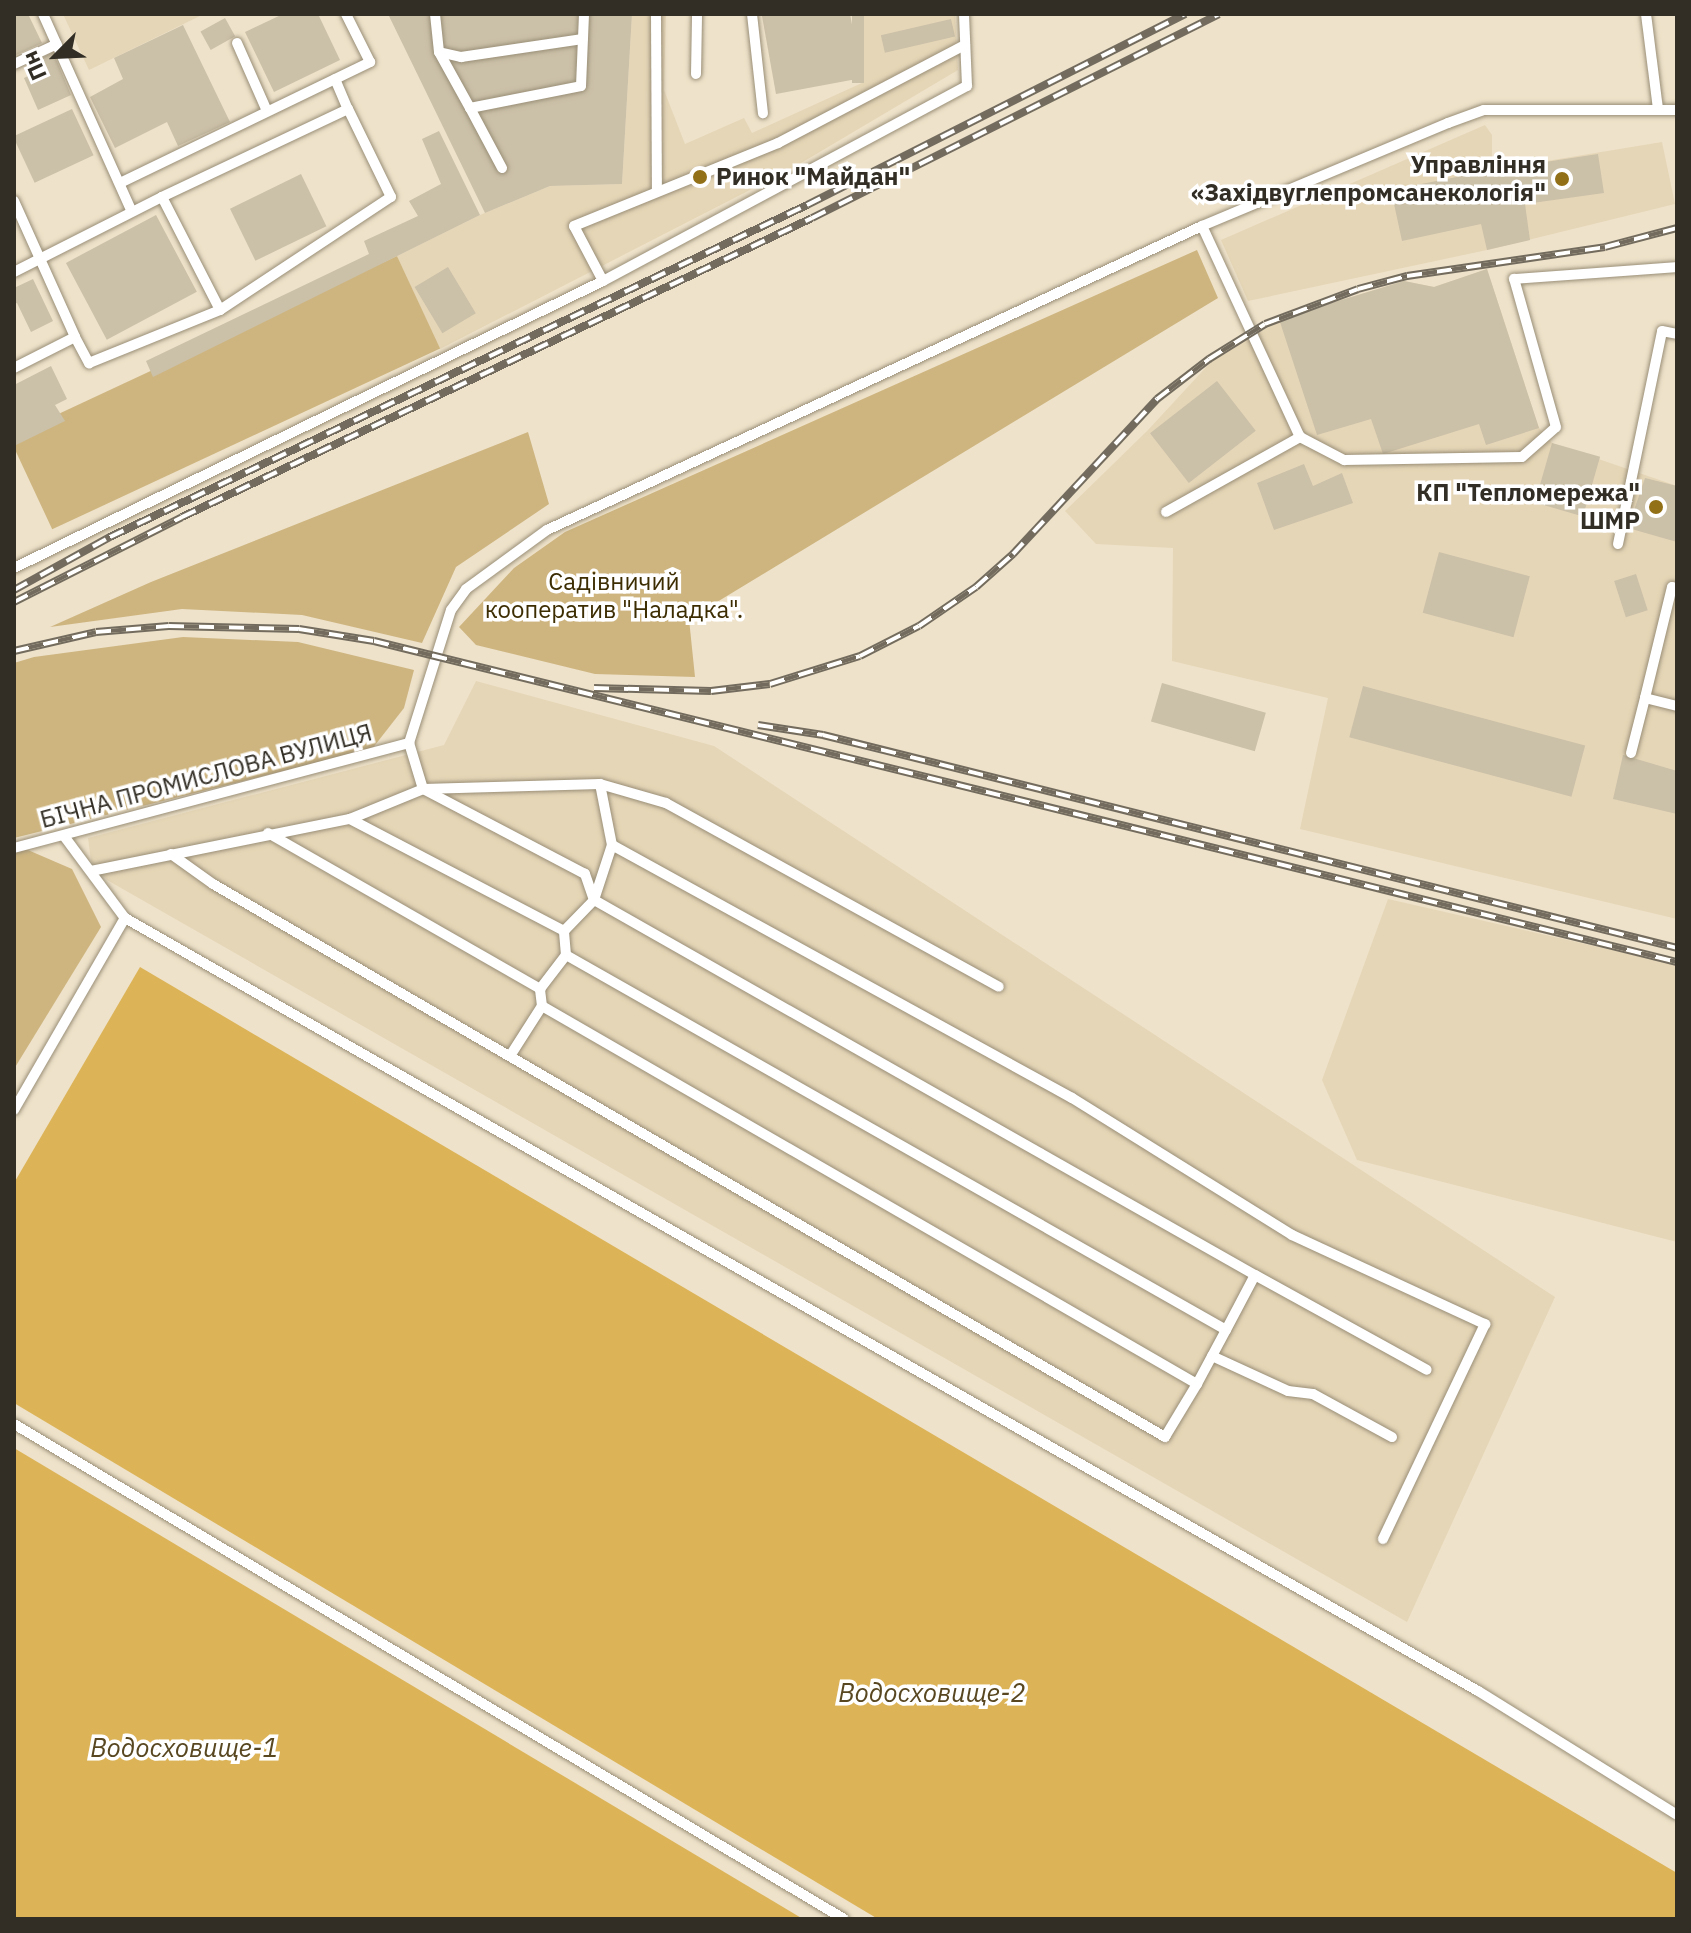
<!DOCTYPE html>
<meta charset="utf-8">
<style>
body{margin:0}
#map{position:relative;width:1691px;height:1933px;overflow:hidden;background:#eee2ca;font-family:"IBM Plex Sans",sans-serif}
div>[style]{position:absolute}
.built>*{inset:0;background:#e5d6b7}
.green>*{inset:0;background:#ceb580;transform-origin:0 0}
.water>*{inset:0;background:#dcb357}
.building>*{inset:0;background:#cbc0a8;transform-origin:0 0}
.roads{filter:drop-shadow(0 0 2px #998e77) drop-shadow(0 0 2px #998e77)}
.lane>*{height:10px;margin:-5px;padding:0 5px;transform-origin:5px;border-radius:5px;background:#fff}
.rail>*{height:8px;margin-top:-4px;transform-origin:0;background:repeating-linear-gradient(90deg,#fff 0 15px,#736c5e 0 30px);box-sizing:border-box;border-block:2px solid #736c5e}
.dots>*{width:22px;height:22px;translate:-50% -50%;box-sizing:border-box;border:4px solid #fff;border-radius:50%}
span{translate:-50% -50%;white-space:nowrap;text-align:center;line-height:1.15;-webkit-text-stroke:7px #fff;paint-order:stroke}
.poi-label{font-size:24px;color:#322e25;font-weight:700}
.right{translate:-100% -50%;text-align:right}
.left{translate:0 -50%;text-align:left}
.park-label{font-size:24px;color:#3d2d03}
.street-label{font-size:24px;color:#322e25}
.water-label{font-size:26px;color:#584720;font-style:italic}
.frame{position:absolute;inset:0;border:16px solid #322e25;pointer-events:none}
.north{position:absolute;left:16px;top:16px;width:80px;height:80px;-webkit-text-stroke:6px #fff;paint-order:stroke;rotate:246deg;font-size:22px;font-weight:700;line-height:32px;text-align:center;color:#322e25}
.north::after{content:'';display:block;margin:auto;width:28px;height:36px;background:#322e25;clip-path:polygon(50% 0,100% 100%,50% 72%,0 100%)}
</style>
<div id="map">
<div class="built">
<i style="clip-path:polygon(63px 14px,204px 14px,89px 70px)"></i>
<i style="clip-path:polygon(632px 14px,666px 14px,664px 90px,685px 144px,744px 118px,752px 133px,864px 82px,852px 14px,955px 14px,958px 70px,791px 169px,440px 349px,397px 256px,480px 215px,550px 186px,622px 184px)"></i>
<i style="clip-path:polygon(1485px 125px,1492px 135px,1492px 170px,1662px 142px,1675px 204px,1487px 250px,1248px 301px,1221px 240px)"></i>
<i style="clip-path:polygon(1487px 269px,1539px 428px,1552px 443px,1677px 486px,1677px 919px,1300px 829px,1328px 698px,1172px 661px,1173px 548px,1096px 544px,1065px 511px,1148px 430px,1222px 350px,1279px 319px,1404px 281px,1434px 287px)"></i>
<i style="clip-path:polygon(476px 681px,714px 746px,1555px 1297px,1407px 1622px,107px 880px,91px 861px,88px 838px,444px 745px)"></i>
<i style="clip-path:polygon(1388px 899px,1677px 965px,1677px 1242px,1357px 1160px,1322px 1080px)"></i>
</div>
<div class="green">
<i style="clip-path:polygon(1197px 250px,1218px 298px,689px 619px,695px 677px,595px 674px,476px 645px,459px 627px,514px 568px,565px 532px)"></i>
<i style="left:397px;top:256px;width:102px;height:428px;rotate:65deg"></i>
<i style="clip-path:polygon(528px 432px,549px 504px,456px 567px,422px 643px,302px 615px,182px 609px,50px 627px,151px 582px)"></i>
<i style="clip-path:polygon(183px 637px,298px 642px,414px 670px,404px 708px,372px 749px,14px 838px,14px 663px,34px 657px)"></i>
<i style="clip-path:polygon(14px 844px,72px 869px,101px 927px,14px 1069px)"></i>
</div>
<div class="water">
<i style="clip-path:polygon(140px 967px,1677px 1873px,1677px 1919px,878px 1919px,14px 1403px,14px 1183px)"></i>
<i style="clip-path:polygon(14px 1448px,803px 1919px,14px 1919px)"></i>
</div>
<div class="building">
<i style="clip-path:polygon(14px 14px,28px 14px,42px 43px,14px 56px)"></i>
<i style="clip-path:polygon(283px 14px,318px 14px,340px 60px,274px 92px,245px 32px)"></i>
<i style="clip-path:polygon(388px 14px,632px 14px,622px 184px,550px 186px,485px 213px)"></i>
<i style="clip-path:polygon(771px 14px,850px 14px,862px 78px,776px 94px,762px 16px)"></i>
<i style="left:852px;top:14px;width:12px;height:69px"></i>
<i style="left:225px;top:18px;width:21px;height:28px;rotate:61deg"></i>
<i style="left:951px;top:19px;width:18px;height:72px;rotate:77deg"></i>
<i style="clip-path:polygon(183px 25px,230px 122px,178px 146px,167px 122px,115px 148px,90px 97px,123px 79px,114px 58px)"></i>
<i style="clip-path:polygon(53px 52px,71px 95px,38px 110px,24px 78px,42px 69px,37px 60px)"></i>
<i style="left:72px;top:109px;width:51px;height:65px;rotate:65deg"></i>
<i style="clip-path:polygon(439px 131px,480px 215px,153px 377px,146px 361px,369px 254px,364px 241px,418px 216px,409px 201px,441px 184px,422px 139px)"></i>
<i style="clip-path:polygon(1598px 154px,1604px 193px,1525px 204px,1530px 240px,1487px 250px,1481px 224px,1402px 241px,1391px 190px,1492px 170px)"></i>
<i style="left:301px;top:174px;width:58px;height:79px;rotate:64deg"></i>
<i style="left:156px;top:215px;width:87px;height:102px;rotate:62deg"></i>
<i style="left:448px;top:267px;width:54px;height:39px;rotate:59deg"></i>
<i style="clip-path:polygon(1487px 269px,1539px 428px,1486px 445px,1479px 424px,1383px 454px,1371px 419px,1317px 435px,1279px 319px,1404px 281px,1434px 287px)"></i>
<i style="clip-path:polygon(33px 279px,53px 321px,31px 332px,17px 303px,14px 304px,14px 288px)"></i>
<i style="clip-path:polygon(51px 366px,67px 399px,55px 405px,65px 421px,14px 446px,14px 385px)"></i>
<i style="left:1217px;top:381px;width:63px;height:85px;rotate:52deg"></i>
<i style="left:1552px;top:443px;width:50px;height:62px;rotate:16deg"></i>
<i style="clip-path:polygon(1304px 464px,1313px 486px,1342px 473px,1353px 503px,1274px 530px,1257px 483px)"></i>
<i style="clip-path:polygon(1645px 478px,1677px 486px,1677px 542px,1628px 528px)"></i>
<i style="left:1439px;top:552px;width:94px;height:63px;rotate:15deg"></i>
<i style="left:1636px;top:574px;width:38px;height:23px;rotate:72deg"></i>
<i style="left:1162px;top:683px;width:108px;height:40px;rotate:16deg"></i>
<i style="left:1363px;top:686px;width:230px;height:53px;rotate:15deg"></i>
<i style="clip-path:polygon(1623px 755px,1677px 771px,1677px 814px,1613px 799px)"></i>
</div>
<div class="roads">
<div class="lane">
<i style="left:43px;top:14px;width:215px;rotate:65.8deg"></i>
<i style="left:435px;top:14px;width:38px;rotate:84deg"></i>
<i style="left:439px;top:52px;width:64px;rotate:61deg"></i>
<i style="left:470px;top:108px;width:113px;rotate:-11.2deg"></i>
<i style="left:581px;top:86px;width:72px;rotate:-87.6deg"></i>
<i style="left:656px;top:14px;width:177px;rotate:89.7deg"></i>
<i style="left:752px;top:14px;width:100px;rotate:83.7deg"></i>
<i style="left:1646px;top:14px;width:96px;rotate:82.8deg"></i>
<i style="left:237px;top:43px;width:74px;rotate:66.2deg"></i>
<i style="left:439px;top:52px;width:23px;rotate:13deg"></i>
<i style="left:461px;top:57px;width:123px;rotate:-8.4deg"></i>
<i style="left:14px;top:64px;width:47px;rotate:-24.9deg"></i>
<i style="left:696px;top:74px;width:60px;rotate:-89deg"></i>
<i style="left:335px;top:79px;width:33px;rotate:67deg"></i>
<i style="left:470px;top:108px;width:68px;rotate:61.9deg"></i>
<i style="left:120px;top:183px;width:278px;rotate:-25.8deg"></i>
<i style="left:370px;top:62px;width:54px;rotate:-116.6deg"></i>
<i style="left:14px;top:201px;width:149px;rotate:65.8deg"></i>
<i style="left:75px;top:337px;width:68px;rotate:153.1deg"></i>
<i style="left:1202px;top:226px;width:233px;rotate:65.1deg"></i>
<i style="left:1300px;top:437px;width:50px;rotate:27.6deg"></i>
<i style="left:1344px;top:460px;width:178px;rotate:-1deg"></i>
<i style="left:1522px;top:457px;width:45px;rotate:-41.4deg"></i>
<i style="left:1556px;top:427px;width:154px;rotate:-105.8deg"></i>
<i style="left:1514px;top:279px;width:163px;rotate:-4.2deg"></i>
<i style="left:14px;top:272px;width:166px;rotate:-26.9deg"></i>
<i style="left:162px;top:197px;width:127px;rotate:62.8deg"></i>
<i style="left:603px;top:281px;width:62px;rotate:-117.8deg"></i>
<i style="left:574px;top:226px;width:220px;rotate:-22.1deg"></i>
<i style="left:778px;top:143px;width:211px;rotate:-27.7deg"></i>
<i style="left:75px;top:337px;width:30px;rotate:62deg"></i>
<i style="left:89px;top:363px;width:141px;rotate:-22deg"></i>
<i style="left:220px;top:310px;width:205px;rotate:-33.5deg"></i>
<i style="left:391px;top:197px;width:98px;rotate:-116deg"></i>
<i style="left:348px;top:109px;width:206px;rotate:154.7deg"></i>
<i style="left:1166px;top:512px;width:154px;rotate:-29.2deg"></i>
<i style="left:1618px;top:544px;width:217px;rotate:-78.3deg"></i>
<i style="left:1662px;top:331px;width:15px;rotate:11deg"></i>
<i style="left:14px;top:568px;width:655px;rotate:-25.98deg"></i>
<i style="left:603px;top:281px;width:413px;rotate:-28.2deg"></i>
<i style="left:967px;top:86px;width:72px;rotate:-92.4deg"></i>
<i style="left:1677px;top:588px;width:5px;rotate:-169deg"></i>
<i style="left:1672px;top:587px;width:114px;rotate:103.7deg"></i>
<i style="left:1645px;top:698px;width:33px;rotate:14deg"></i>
<i style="left:1631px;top:753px;width:57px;rotate:-75.7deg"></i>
<i style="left:600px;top:784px;width:62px;rotate:78.9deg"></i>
<i style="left:350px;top:819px;width:79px;rotate:-22.3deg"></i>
<i style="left:423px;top:789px;width:177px;rotate:-1.6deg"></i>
<i style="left:600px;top:784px;width:69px;rotate:16.1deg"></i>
<i style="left:666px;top:803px;width:380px;rotate:28.9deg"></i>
<i style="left:268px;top:833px;width:314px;rotate:29.8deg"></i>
<i style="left:64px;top:836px;width:102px;rotate:53.4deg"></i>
<i style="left:125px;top:918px;width:1558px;rotate:29.74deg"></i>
<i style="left:1478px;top:1691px;width:234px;rotate:31.9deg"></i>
<i style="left:14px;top:848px;width:409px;rotate:-14.9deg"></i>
<i style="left:171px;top:854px;width:52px;rotate:35.5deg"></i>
<i style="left:213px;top:884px;width:1101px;rotate:30.15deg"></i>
<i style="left:1165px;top:1437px;width:62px;rotate:-58.9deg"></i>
<i style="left:1197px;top:1384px;width:756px;rotate:-150.01deg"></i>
<i style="left:91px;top:871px;width:264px;rotate:-11.4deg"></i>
<i style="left:350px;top:819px;width:242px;rotate:27.6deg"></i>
<i style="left:566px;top:955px;width:759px;rotate:29.6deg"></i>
<i style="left:1226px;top:1330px;width:62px;rotate:-62.2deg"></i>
<i style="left:1255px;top:1275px;width:760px;rotate:-150.43deg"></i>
<i style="left:594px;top:900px;width:28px;rotate:-109deg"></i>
<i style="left:585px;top:874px;width:183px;rotate:-152.3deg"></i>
<i style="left:423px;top:789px;width:48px;rotate:-106.9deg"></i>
<i style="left:409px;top:743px;width:139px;rotate:-72.5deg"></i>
<i style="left:451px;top:610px;width:26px;rotate:-54deg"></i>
<i style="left:466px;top:589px;width:100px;rotate:-36.1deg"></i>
<i style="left:547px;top:530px;width:722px;rotate:-24.9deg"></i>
<i style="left:1202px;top:226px;width:267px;rotate:-22.7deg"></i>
<i style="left:1448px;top:123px;width:38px;rotate:-20deg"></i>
<i style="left:1484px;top:110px;width:193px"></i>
<i style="left:510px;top:1056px;width:59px;rotate:-57.4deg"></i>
<i style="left:542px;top:1006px;width:17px;rotate:-97deg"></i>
<i style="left:540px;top:989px;width:43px;rotate:-52.6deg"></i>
<i style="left:566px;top:955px;width:24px;rotate:-95deg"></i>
<i style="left:564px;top:931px;width:43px;rotate:-45.9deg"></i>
<i style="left:594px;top:900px;width:58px;rotate:-71.9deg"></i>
<i style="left:612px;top:845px;width:525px;rotate:28.81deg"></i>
<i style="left:1072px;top:1098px;width:259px;rotate:31.9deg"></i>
<i style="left:1292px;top:1235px;width:213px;rotate:24.8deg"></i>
<i style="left:1485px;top:1324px;width:238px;rotate:115.4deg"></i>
<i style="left:14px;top:1110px;width:222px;rotate:-60deg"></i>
<i style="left:1255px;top:1275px;width:196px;rotate:28.9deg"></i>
<i style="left:1212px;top:1356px;width:84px;rotate:24.7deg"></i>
<i style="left:1288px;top:1391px;width:25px;rotate:7deg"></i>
<i style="left:1313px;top:1394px;width:90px;rotate:28.6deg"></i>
<i style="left:1197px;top:1384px;width:61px;rotate:-61.8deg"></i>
<i style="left:14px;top:1424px;width:966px;rotate:30.81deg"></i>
</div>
</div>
<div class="rail">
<i style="left:14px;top:590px;width:110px;rotate:-28.9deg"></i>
<i style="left:110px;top:537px;width:772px;rotate:-25.47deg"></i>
<i style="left:807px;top:205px;width:424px;rotate:-26.8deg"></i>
<i style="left:14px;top:602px;width:188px;rotate:-26.8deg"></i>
<i style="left:182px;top:517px;width:697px;rotate:-25.39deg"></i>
<i style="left:812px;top:218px;width:455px;rotate:-26.6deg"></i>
<i style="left:14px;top:651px;width:84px;rotate:-13deg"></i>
<i style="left:96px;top:632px;width:73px;rotate:-4.7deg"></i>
<i style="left:169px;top:626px;width:130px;rotate:1.3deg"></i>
<i style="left:299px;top:629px;width:76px;rotate:9.1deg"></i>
<i style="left:374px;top:641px;width:1342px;rotate:13.84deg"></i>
<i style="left:594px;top:688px;width:117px;rotate:1.5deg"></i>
<i style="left:711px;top:691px;width:59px;rotate:-6.8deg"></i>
<i style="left:770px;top:684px;width:94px;rotate:-17.3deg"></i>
<i style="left:860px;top:656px;width:66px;rotate:-27deg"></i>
<i style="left:919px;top:626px;width:69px;rotate:-34.4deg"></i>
<i style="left:976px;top:587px;width:50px;rotate:-41.7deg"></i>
<i style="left:1013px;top:554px;width:212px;rotate:-47.1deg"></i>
<i style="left:1157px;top:399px;width:66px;rotate:-37.6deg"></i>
<i style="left:1209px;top:359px;width:66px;rotate:-32deg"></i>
<i style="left:1265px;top:324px;width:99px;rotate:-20.6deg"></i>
<i style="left:1358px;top:289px;width:51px;rotate:-14.9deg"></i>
<i style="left:1407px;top:276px;width:200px;rotate:-8.3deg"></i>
<i style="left:1605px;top:247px;width:74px;rotate:-14.8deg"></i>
<i style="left:758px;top:725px;width:66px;rotate:8.7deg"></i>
<i style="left:823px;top:735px;width:880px;rotate:14deg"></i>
</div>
<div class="dots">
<i style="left:700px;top:177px;background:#927017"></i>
<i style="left:1562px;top:179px;background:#927017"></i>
<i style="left:1656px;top:507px;background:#927017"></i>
</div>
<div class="poi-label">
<span class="right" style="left:1546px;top:179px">Управління<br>«Західвуглепромсанекологія"</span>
<span class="left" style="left:716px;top:177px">Ринок "Майдан"</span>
<span class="right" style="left:1640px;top:507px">КП "Тепломережа"<br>ШМР</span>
</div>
<div class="park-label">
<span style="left:614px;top:596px">Садівничий<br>кооператив "Наладка".</span>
</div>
<div class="street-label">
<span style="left:206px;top:776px;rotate:-15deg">БІЧНА ПРОМИСЛОВА ВУЛИЦЯ</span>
</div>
<div class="water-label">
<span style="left:932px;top:1693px">Водосховище-2</span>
<span style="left:184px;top:1748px">Водосховище-1</span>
</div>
<div class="frame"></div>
<div class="north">Пн</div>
</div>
